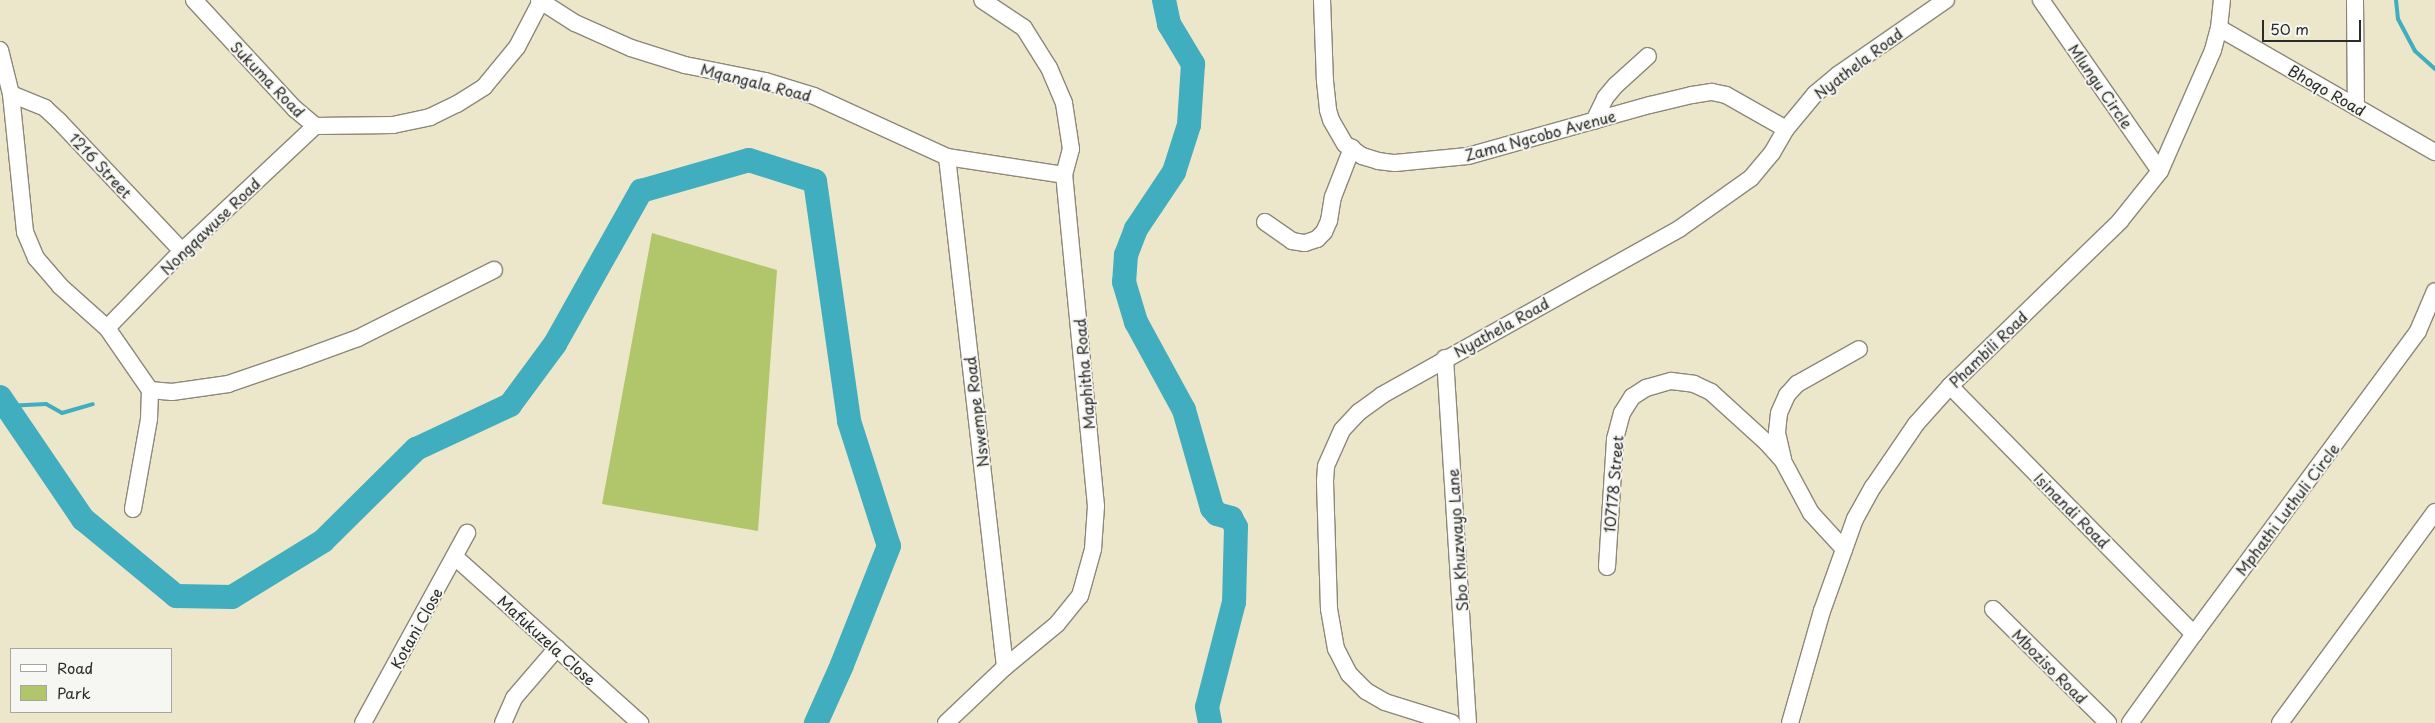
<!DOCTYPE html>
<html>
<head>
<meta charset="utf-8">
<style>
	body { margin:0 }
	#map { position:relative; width:2435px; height:723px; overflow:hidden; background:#ece6ca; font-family:"Playpen Sans",sans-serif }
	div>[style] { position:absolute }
	.green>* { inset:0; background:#b1c66b }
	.stream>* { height:4px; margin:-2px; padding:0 2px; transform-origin:2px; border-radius:2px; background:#40aebe }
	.river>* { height:24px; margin:-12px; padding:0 12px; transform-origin:12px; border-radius:12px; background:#40aebe }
	.roads { filter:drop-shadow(1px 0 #8c887a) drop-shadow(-1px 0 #8c887a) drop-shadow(0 1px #8c887a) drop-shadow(0 -1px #8c887a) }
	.minor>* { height:16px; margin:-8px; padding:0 8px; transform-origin:8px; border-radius:8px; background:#fff }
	span { translate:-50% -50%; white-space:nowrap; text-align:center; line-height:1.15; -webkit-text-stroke:4px #f6f6f2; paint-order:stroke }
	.street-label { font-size:15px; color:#2b2b2b }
	.legend { position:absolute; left:10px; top:648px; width:162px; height:65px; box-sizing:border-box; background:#f6f6f2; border:1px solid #a5a5a2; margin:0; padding:6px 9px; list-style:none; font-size:15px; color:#2b2b2b }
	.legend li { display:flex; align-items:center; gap:10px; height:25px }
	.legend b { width:25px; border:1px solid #a5a5a2 }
	.scale { position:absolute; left:2262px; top:20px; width:99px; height:22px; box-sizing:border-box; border:2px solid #2b2b2b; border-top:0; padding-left:6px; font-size:15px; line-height:18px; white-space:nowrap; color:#2b2b2b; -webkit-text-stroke:4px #f6f6f2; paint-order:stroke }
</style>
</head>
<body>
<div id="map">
	<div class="green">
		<i style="clip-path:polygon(652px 233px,777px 270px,758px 531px,602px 504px)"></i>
	</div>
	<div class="stream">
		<i style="left:2396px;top:0;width:19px;rotate:84deg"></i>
		<i style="left:2398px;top:19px;width:36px;rotate:62deg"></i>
		<i style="left:2415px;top:51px;width:27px;rotate:42deg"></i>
		<i style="left:6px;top:406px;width:40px;rotate:-2.9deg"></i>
		<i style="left:46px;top:404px;width:18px;rotate:29deg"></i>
		<i style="left:62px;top:413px;width:32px;rotate:-16deg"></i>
	</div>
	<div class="river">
		<i style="left:1164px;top:0;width:25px;rotate:78deg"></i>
		<i style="left:1169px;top:24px;width:47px;rotate:59deg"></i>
		<i style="left:1193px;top:64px;width:61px;rotate:93.8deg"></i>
		<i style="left:1189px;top:125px;width:49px;rotate:107.7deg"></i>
		<i style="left:1174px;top:172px;width:69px;rotate:123.7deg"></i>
		<i style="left:1136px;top:229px;width:28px;rotate:111deg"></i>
		<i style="left:1126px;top:255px;width:27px;rotate:94deg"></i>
		<i style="left:1124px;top:282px;width:42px;rotate:73.3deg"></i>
		<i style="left:1136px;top:322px;width:100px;rotate:61.4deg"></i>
		<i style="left:1184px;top:410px;width:102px;rotate:74.1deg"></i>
		<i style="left:1212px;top:508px;width:8px;rotate:50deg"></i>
		<i style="left:1217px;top:514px;width:15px;rotate:16deg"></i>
		<i style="left:1231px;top:518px;width:10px;rotate:61deg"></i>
		<i style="left:1236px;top:527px;width:75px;rotate:91.5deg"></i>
		<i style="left:1234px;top:602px;width:108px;rotate:104.4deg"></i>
		<i style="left:1207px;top:707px;width:16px;rotate:79deg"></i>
		<i style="left:0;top:397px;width:148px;rotate:55.8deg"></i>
		<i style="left:83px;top:519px;width:121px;rotate:39.6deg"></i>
		<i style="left:176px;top:596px;width:56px;rotate:1deg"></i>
		<i style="left:232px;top:597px;width:107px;rotate:-31.6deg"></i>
		<i style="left:323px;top:541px;width:131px;rotate:-44.7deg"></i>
		<i style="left:416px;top:449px;width:104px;rotate:-25.1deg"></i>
		<i style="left:510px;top:405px;width:76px;rotate:-53.6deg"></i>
		<i style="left:555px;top:344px;width:176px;rotate:-60.7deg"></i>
		<i style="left:641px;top:191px;width:112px;rotate:-16deg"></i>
		<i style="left:749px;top:160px;width:69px;rotate:17.7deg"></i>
		<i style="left:815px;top:181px;width:242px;rotate:81.9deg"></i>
		<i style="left:849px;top:421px;width:131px;rotate:72.3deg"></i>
		<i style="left:889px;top:546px;width:128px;rotate:111.6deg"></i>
		<i style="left:842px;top:665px;width:64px;rotate:114.1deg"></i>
	</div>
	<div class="roads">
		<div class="minor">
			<i style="left:194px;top:0;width:149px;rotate:47.2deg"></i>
			<i style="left:295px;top:109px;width:26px;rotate:40deg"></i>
			<i style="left:315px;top:126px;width:78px;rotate:-0.7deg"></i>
			<i style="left:393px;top:125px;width:38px;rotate:-12deg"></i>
			<i style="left:430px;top:117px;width:30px;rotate:-26deg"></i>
			<i style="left:457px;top:104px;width:32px;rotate:-32deg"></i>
			<i style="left:484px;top:87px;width:52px;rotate:-50.5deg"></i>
			<i style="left:517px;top:47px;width:52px;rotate:-62.4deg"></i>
			<i style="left:539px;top:0;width:43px;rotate:32.6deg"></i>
			<i style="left:575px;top:23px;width:61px;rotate:24.1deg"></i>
			<i style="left:631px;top:48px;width:57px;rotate:17.5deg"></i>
			<i style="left:685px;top:65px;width:82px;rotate:11.3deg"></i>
			<i style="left:765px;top:81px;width:51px;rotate:17deg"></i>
			<i style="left:814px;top:96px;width:146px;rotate:24.6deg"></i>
			<i style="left:947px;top:157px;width:118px;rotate:8.7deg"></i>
			<i style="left:1322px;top:0;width:81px;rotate:87.9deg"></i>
			<i style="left:1325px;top:81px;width:29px;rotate:84deg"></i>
			<i style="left:1328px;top:110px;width:10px;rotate:73deg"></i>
			<i style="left:1331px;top:120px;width:28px;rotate:60deg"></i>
			<i style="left:1345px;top:144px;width:21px;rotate:35deg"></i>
			<i style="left:1362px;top:156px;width:17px;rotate:17deg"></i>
			<i style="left:1378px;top:161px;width:17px;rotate:7deg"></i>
			<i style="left:1395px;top:163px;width:73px;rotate:-5.5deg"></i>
			<i style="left:1468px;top:156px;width:189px;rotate:-15.7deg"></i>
			<i style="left:1650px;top:105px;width:43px;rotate:-13.4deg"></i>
			<i style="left:1692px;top:95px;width:20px;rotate:-9deg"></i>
			<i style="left:1712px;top:92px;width:14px;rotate:12deg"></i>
			<i style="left:1726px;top:95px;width:69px;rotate:29.5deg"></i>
			<i style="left:2041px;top:0;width:208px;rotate:55.2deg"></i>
			<i style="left:2355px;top:0;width:107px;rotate:89.5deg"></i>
			<i style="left:2219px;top:28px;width:249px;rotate:29.9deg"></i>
			<i style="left:0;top:50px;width:45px;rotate:76deg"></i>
			<i style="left:11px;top:94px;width:139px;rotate:84.2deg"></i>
			<i style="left:25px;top:232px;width:28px;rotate:67deg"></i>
			<i style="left:36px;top:258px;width:37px;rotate:49deg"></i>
			<i style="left:60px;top:286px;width:63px;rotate:41.8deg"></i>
			<i style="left:107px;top:328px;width:75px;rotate:55.3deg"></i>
			<i style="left:150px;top:390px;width:22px;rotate:5deg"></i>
			<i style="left:172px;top:392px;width:57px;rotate:-8.1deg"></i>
			<i style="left:228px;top:384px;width:74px;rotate:-18.9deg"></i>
			<i style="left:298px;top:360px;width:64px;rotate:-20.1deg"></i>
			<i style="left:358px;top:338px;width:152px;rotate:-26.6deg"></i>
			<i style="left:11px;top:94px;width:37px;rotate:22deg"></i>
			<i style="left:45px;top:108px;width:19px;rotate:43deg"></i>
			<i style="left:59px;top:121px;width:179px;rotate:46.6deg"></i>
			<i style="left:1594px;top:121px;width:25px;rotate:-64deg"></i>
			<i style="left:1605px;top:98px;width:17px;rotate:-50deg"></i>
			<i style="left:1616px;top:85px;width:43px;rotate:-42.2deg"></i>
			<i style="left:947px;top:157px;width:513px;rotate:83.51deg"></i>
			<i style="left:1265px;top:222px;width:33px;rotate:35deg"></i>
			<i style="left:1292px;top:241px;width:13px;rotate:9deg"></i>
			<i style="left:1305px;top:243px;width:13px;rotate:-18deg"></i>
			<i style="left:1317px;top:239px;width:10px;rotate:-45deg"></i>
			<i style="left:1324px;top:232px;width:12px;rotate:-66deg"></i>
			<i style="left:1329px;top:221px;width:24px;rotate:-81deg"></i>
			<i style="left:1333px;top:197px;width:53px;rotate:-68.8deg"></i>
			<i style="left:107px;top:328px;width:107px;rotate:-45.8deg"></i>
			<i style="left:182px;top:251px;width:183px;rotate:-43.2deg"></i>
			<i style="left:1445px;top:358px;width:366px;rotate:86.4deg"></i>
			<i style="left:1950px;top:386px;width:348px;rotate:45.5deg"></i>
			<i style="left:1783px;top:459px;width:28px;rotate:-103deg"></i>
			<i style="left:1777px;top:432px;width:19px;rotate:-84deg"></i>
			<i style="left:1779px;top:413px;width:20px;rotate:-66deg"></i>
			<i style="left:1787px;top:395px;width:15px;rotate:-48deg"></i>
			<i style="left:1797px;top:384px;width:71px;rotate:-29.4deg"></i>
			<i style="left:133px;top:509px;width:91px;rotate:-79.9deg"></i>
			<i style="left:149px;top:419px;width:29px;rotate:-88deg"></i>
			<i style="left:455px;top:557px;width:249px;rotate:41.9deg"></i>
			<i style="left:1607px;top:567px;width:128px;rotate:-86.4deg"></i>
			<i style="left:1615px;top:439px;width:27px;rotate:-75deg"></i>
			<i style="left:1622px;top:413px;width:19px;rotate:-58deg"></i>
			<i style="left:1632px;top:397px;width:17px;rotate:-33deg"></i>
			<i style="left:1646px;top:388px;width:26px;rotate:-16deg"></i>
			<i style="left:1671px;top:381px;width:23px;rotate:7deg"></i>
			<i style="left:1694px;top:384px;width:19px;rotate:25deg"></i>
			<i style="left:1711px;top:392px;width:76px;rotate:42.3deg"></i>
			<i style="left:1767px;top:443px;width:24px;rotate:48deg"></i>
			<i style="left:1783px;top:461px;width:59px;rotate:61.7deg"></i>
			<i style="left:1811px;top:513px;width:49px;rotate:47.5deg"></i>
			<i style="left:1993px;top:609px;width:162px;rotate:44.7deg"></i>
			<i style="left:363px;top:723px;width:217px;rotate:-61.3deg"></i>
			<i style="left:503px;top:723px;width:27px;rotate:-66deg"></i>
			<i style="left:514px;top:698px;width:66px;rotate:-49.3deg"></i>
			<i style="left:946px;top:723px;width:81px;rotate:-43.5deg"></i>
			<i style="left:1005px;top:667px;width:67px;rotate:-39.6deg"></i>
			<i style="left:1057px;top:624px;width:36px;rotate:-51deg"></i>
			<i style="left:1080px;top:596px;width:49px;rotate:-74.5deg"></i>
			<i style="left:1093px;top:549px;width:43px;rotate:-86deg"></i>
			<i style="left:1096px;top:506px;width:333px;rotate:-95.5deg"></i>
			<i style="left:1064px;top:175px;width:27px;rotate:-75deg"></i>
			<i style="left:1071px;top:149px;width:47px;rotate:-98.7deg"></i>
			<i style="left:1064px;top:103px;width:38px;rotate:-113deg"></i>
			<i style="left:1049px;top:68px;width:47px;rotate:-122deg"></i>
			<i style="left:1024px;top:28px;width:50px;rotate:-146.3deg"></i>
			<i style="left:1452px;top:723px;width:70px;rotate:-162.6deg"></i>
			<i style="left:1385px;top:702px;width:22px;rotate:-150deg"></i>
			<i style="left:1366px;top:691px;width:24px;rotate:-135deg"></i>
			<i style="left:1349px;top:674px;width:28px;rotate:-117deg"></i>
			<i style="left:1336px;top:649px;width:41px;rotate:-99.9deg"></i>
			<i style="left:1329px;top:609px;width:128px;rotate:-91.8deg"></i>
			<i style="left:1325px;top:481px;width:15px;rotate:-86deg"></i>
			<i style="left:1326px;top:466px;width:39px;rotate:-66deg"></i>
			<i style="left:1342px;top:430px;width:25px;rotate:-47deg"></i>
			<i style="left:1359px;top:412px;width:29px;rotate:-36deg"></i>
			<i style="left:1382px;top:395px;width:340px;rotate:-29.2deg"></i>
			<i style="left:1679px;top:229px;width:88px;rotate:-35.3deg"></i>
			<i style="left:1751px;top:178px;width:33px;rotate:-50deg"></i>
			<i style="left:1772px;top:153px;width:28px;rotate:-60deg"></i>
			<i style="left:1786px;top:129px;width:45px;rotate:-50.4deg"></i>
			<i style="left:1815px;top:94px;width:31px;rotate:-40deg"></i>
			<i style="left:1839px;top:74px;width:130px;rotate:-34.7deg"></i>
			<i style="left:1790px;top:723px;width:116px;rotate:-74.1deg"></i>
			<i style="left:1822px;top:611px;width:98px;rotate:-70.3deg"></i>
			<i style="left:1855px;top:519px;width:37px;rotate:-61deg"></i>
			<i style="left:1873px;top:487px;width:76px;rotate:-55.7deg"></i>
			<i style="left:1916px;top:424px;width:51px;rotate:-48.2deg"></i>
			<i style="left:1950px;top:386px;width:237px;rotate:-44.1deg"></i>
			<i style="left:2120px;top:221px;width:64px;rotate:-51.3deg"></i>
			<i style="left:2160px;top:171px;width:132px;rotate:-66.3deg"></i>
			<i style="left:2213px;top:50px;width:23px;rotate:-75deg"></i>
			<i style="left:2219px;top:28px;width:28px;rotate:-84deg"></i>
			<i style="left:2130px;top:723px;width:110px;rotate:-54.3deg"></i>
			<i style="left:2194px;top:634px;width:377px;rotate:-53.5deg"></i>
			<i style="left:2418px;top:331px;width:43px;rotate:-67deg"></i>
			<i style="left:2280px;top:723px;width:262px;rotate:-53.7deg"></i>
		</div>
	</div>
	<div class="street-label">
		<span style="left:1858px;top:63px;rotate:-37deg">Nyathela Road</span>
		<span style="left:268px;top:79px;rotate:46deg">Sukuma Road</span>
		<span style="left:756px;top:82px;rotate:14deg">Mqangala Road</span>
		<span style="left:2101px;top:86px;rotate:55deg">Mlungu Circle</span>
		<span style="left:2327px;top:90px;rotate:30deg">Bhoqo Road</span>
		<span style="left:1540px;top:135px;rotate:-15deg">Zama Ngcobo Avenue</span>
		<span style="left:101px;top:165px;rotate:47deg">1216 Street</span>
		<span style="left:210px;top:226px;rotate:-44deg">Nongqawuse Road</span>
		<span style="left:1501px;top:327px;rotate:-29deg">Nyathela Road</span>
		<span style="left:1988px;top:349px;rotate:-44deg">Phambili Road</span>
		<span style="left:1084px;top:374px;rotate:-95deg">Maphitha Road</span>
		<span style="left:976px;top:412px;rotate:-97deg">Nswempe Road</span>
		<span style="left:1613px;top:484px;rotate:-85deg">107178 Street</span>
		<span style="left:2287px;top:509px;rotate:-53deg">Mphathi Luthuli Circle</span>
		<span style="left:2072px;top:510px;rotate:45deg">Isinandi Road</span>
		<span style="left:1457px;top:540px;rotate:-94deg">Sbo Khuzwayo Lane</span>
		<span style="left:416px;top:628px;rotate:-61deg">Kotani Close</span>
		<span style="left:547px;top:640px;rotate:42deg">Mafukuzela Close</span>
		<span style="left:2050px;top:666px;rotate:45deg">Mboziso Road</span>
	</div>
	<ul class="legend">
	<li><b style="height:6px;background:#fff"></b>Road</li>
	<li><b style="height:14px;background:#b1c66b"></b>Park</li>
	</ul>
	<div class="scale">50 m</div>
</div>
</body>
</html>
